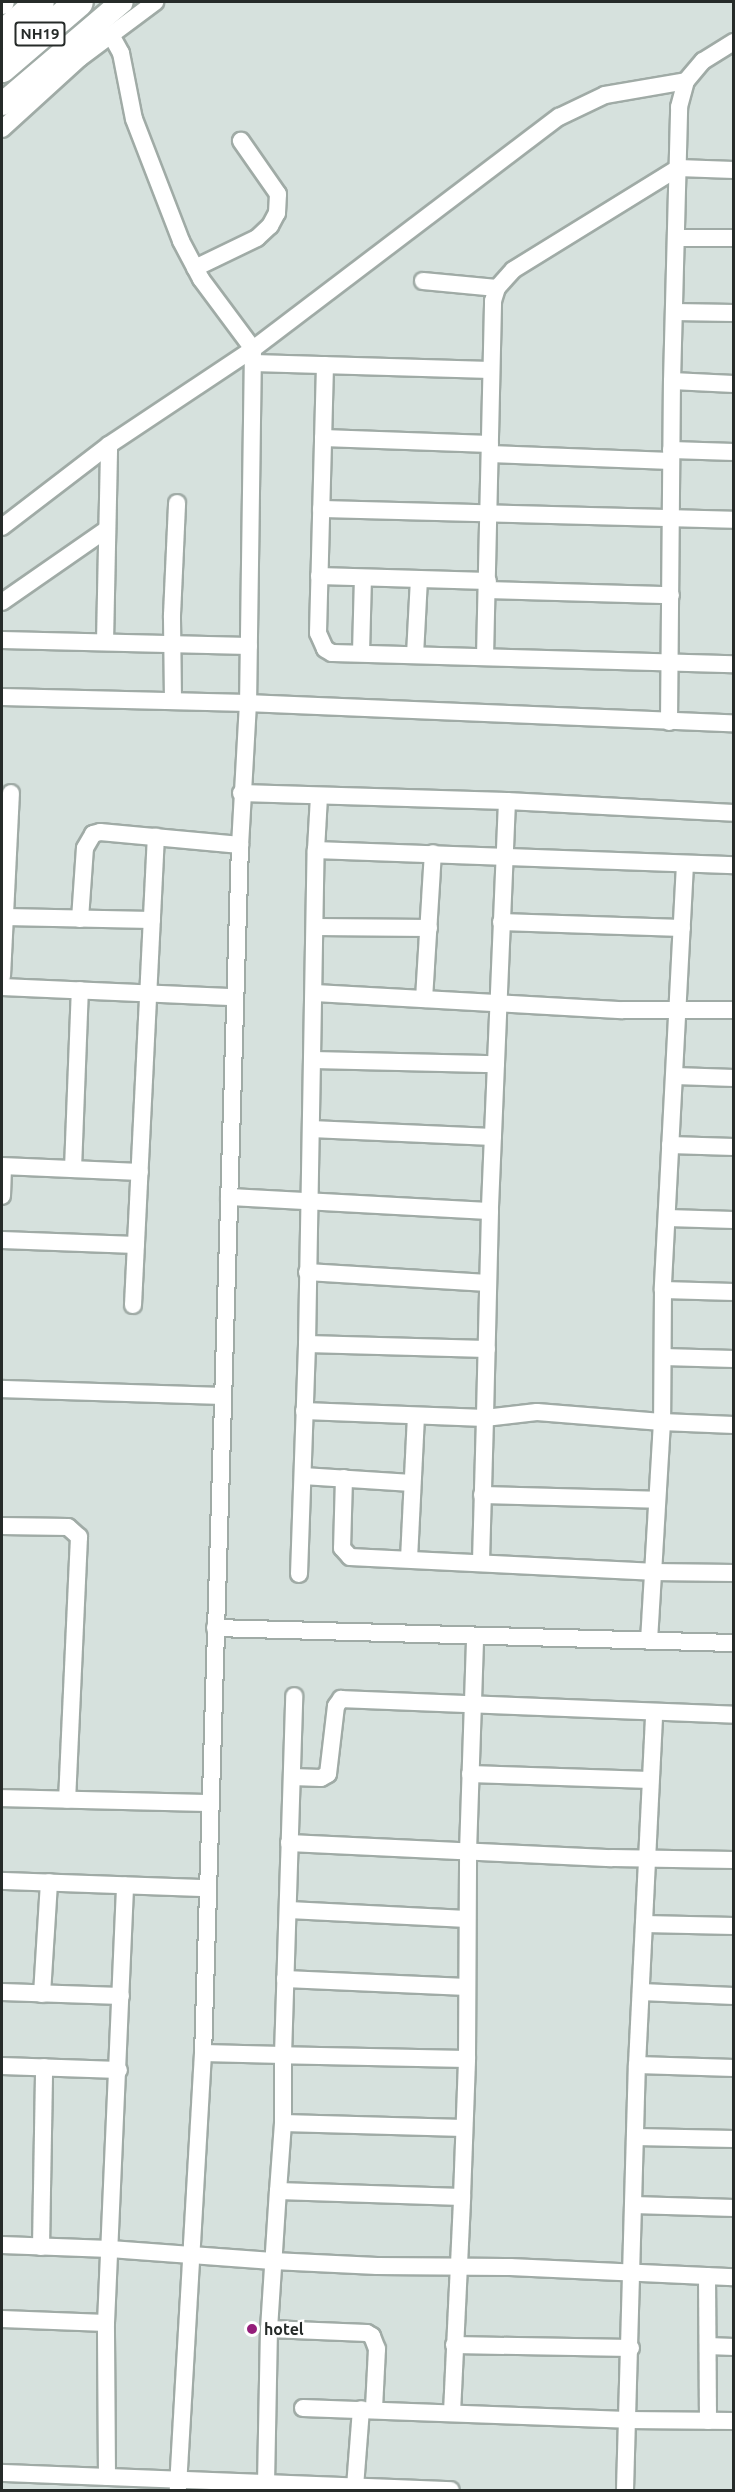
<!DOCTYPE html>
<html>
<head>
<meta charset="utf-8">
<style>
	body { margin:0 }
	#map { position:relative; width:735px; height:2492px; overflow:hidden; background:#d6e1dd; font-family:Ubuntu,sans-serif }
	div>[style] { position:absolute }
	.roads { filter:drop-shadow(2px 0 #a0aba6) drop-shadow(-2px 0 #a0aba6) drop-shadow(0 2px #a0aba6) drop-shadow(0 -2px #a0aba6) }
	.street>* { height:16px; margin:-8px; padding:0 8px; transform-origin:8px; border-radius:8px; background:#fff }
	.secondary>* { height:22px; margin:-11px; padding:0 11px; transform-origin:11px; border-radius:11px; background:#fff }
	.highway>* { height:28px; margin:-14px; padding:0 14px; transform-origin:14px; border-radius:14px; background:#fff }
	.dots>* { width:16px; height:16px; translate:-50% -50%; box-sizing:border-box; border:3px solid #fff; border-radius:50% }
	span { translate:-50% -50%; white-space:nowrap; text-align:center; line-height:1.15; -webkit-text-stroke:4.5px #fff; paint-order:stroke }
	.shield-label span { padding:2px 4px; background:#fff; border:2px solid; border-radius:4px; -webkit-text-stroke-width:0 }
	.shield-label { font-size:15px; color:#262b29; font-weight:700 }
	.poi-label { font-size:16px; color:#262b29; font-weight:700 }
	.left { translate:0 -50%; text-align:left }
	.frame { position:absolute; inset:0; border:3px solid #262b29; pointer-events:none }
</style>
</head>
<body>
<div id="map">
	<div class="roads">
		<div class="street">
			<i style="left:111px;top:35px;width:21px;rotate:61deg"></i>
			<i style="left:121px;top:53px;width:67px;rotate:78.9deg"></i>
			<i style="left:134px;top:119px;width:131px;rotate:68.9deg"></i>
			<i style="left:181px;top:241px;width:43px;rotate:62.2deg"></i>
			<i style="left:201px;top:279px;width:87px;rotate:53.4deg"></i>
			<i style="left:253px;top:349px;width:354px;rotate:90.8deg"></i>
			<i style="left:248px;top:703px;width:142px;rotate:93.2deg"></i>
			<i style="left:240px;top:845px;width:1209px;rotate:91.75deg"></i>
			<i style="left:203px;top:2053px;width:438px;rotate:93.3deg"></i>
			<i style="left:2px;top:129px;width:105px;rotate:-42.3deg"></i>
			<i style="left:80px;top:58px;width:94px;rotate:-36.7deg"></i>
			<i style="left:676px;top:238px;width:58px"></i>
			<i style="left:195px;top:268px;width:69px;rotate:-25.8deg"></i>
			<i style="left:257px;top:238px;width:18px;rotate:-43deg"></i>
			<i style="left:270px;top:226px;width:15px;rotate:-62deg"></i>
			<i style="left:277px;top:213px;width:19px;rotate:-87deg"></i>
			<i style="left:278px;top:194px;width:65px;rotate:-124.9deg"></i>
			<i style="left:423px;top:281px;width:74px;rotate:5.4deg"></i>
			<i style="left:674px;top:312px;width:60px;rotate:1deg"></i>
			<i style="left:253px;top:363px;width:238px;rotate:1.7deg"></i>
			<i style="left:325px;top:365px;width:268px;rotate:91.5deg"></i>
			<i style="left:318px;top:633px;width:17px;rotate:66deg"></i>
			<i style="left:325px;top:649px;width:8px;rotate:30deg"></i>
			<i style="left:332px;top:653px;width:402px;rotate:1.6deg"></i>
			<i style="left:672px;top:381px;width:62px;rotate:2.8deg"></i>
			<i style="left:323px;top:438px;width:167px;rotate:2.1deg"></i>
			<i style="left:671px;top:450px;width:63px;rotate:1.8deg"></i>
			<i style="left:490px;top:454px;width:181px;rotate:2.2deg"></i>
			<i style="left:321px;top:509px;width:413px;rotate:1.5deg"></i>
			<i style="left:2px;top:527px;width:135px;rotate:-37.5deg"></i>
			<i style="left:109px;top:445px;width:173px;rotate:-33.7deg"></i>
			<i style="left:253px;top:349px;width:384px;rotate:-37.2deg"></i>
			<i style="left:559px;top:117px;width:51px;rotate:-25.6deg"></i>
			<i style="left:605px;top:95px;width:82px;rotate:-9.8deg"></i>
			<i style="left:319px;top:576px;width:169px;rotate:1.7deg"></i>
			<i style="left:487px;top:590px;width:184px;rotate:1.6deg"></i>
			<i style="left:2px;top:602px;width:128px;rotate:-34.8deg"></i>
			<i style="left:2px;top:640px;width:247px;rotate:1.4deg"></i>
			<i style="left:105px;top:642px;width:197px;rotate:-88.8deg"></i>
			<i style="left:361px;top:653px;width:75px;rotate:-88.5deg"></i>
			<i style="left:415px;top:655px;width:76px;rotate:-87deg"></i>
			<i style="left:485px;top:657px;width:356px;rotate:-88.7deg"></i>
			<i style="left:493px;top:301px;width:14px;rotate:-73deg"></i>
			<i style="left:497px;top:288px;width:24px;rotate:-48deg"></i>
			<i style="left:513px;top:270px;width:194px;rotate:-31.7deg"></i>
			<i style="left:678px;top:168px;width:56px;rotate:2deg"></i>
			<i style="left:2px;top:697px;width:246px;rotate:1.4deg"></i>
			<i style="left:248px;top:703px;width:486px;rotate:2.4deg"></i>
			<i style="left:173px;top:701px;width:86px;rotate:-90.7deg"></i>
			<i style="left:172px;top:615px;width:112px;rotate:-87.4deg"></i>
			<i style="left:669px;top:722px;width:341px;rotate:-89.5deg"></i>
			<i style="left:672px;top:381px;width:274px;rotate:-88.5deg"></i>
			<i style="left:679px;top:107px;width:27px;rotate:-75deg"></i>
			<i style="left:686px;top:81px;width:26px;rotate:-50deg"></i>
			<i style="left:703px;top:61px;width:36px;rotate:-32deg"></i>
			<i style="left:241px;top:793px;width:266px;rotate:1.7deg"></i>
			<i style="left:507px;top:801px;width:227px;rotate:3deg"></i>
			<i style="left:507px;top:801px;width:410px;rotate:92.4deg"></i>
			<i style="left:490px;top:1211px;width:207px;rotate:91.4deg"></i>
			<i style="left:485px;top:1418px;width:52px;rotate:-6.6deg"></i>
			<i style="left:537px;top:1412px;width:125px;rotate:4.6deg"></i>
			<i style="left:662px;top:1422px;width:219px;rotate:93.4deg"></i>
			<i style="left:316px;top:850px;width:54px;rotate:-86.8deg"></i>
			<i style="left:685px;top:864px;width:427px;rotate:93deg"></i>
			<i style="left:663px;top:1290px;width:132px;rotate:90.4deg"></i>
			<i style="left:662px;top:1422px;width:72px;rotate:2.4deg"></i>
			<i style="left:5px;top:917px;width:147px;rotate:1.2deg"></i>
			<i style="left:80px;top:919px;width:71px;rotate:-86deg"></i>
			<i style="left:85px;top:848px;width:16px;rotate:-60deg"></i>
			<i style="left:93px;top:834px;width:7px;rotate:-16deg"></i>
			<i style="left:100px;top:832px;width:141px;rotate:5.3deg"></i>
			<i style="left:501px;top:922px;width:181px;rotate:1.9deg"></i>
			<i style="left:316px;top:927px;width:113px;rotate:0.5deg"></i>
			<i style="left:2px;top:976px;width:183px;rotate:-87.2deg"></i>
			<i style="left:2px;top:987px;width:233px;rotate:2.5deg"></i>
			<i style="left:315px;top:993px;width:308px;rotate:3.2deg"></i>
			<i style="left:623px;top:1010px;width:111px"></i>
			<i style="left:424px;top:999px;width:146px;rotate:-86.5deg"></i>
			<i style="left:313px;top:1060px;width:183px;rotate:1.3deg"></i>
			<i style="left:675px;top:1076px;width:59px;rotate:1.9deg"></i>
			<i style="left:311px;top:1129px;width:182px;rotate:2.5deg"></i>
			<i style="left:670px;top:1145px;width:64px;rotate:1.8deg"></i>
			<i style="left:2px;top:1166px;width:138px;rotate:2.5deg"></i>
			<i style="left:73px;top:1169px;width:179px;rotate:-87.8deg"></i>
			<i style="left:2px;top:1196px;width:29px;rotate:-88deg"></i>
			<i style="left:229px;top:1197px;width:261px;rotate:3.1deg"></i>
			<i style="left:667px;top:1218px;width:67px;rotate:1.7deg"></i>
			<i style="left:2px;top:1240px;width:134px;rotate:2.1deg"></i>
			<i style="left:307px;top:1272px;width:181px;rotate:3.5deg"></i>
			<i style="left:663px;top:1290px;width:71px;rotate:1.6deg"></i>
			<i style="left:133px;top:1305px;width:469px;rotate:-87.2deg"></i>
			<i style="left:307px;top:1344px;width:180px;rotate:1.6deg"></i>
			<i style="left:663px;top:1357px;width:71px;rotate:1.6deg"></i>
			<i style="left:2px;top:1389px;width:221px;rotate:1.8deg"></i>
			<i style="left:304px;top:1411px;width:181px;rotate:2.2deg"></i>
			<i style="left:485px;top:1418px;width:145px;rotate:91.6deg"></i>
			<i style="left:303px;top:1476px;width:109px;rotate:3.7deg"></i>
			<i style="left:344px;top:1478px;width:70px;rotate:91.6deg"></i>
			<i style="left:342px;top:1548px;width:12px;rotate:48deg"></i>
			<i style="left:350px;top:1557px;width:302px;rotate:2.8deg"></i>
			<i style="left:652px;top:1572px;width:82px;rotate:0.7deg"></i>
			<i style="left:482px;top:1495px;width:175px;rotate:1.6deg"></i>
			<i style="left:2px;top:1526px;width:66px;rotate:0.9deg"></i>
			<i style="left:68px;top:1527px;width:15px;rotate:42deg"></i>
			<i style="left:79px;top:1537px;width:263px;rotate:92.6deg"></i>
			<i style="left:409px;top:1559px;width:143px;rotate:-87.2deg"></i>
			<i style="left:299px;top:1574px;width:230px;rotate:-88deg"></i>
			<i style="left:307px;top:1344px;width:494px;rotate:-89deg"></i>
			<i style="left:316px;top:850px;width:418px;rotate:2.1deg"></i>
			<i style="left:215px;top:1628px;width:519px;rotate:1.66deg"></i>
			<i style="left:470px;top:1774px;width:180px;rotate:1.9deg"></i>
			<i style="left:292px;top:1777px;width:29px;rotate:2deg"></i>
			<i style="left:321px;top:1778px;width:8px;rotate:-30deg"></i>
			<i style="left:328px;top:1774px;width:68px;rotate:-83.3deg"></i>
			<i style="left:336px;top:1706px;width:9px;rotate:-54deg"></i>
			<i style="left:341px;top:1699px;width:393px;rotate:2.3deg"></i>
			<i style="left:2px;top:1798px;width:207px;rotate:1.4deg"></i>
			<i style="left:289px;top:1843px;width:323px;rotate:2.7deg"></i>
			<i style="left:612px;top:1858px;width:122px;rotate:0.9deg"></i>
			<i style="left:2px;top:1881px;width:205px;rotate:2deg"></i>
			<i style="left:289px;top:1910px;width:178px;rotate:2.9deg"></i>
			<i style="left:644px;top:1924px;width:90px;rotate:1.3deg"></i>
			<i style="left:285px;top:1979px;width:182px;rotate:2.5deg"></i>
			<i style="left:2px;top:1992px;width:119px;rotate:1.9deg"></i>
			<i style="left:641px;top:1992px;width:93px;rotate:2.5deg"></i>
			<i style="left:42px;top:1994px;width:112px;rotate:-86.4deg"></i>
			<i style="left:203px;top:2053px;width:80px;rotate:1.4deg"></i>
			<i style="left:283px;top:2055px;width:68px;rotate:90deg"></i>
			<i style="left:283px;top:2123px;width:68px;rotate:94.2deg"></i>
			<i style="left:278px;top:2191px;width:184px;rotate:1.9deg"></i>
			<i style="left:462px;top:2197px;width:138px;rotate:-87.9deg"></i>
			<i style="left:467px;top:2059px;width:184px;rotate:-178.8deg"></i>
			<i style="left:283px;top:2055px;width:359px;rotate:-88.2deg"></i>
			<i style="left:467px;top:2059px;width:207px;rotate:-89.7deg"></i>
			<i style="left:468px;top:1852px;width:216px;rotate:-88.1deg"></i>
			<i style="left:637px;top:2065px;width:97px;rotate:1.8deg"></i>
			<i style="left:2px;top:2066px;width:117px;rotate:2deg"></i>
			<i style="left:283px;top:2123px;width:181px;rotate:1.6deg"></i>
			<i style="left:635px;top:2137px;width:99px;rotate:1.2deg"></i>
			<i style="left:633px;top:2205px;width:101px;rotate:1.7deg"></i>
			<i style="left:2px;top:2245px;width:108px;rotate:2.1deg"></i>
			<i style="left:110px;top:2249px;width:163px;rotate:4.2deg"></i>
			<i style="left:273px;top:2261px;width:104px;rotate:2.8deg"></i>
			<i style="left:377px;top:2266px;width:133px;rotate:0.4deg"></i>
			<i style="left:510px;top:2267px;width:224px;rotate:2.6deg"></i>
			<i style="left:41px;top:2247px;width:180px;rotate:-89deg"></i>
			<i style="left:707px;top:2276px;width:145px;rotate:89.6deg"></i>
			<i style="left:2px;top:2319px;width:104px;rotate:2.2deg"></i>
			<i style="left:269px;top:2329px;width:98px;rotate:2.3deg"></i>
			<i style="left:367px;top:2333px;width:6px;rotate:31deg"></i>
			<i style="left:372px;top:2336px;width:14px;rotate:69deg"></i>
			<i style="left:377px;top:2349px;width:60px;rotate:92.9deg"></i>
			<i style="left:454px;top:2345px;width:177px;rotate:1deg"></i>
			<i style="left:708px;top:2346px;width:26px;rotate:2deg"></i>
			<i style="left:303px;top:2408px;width:324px;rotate:2.1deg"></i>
			<i style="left:627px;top:2420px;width:107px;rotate:0.5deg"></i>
			<i style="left:452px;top:2413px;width:216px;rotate:-87.3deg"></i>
			<i style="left:2px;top:2473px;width:449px;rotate:2.2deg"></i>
			<i style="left:107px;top:2477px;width:154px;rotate:-90.4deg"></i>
			<i style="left:106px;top:2323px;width:438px;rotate:-87.5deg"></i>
			<i style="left:266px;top:2484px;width:155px;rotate:-88.9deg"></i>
			<i style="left:269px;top:2329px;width:138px;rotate:-86.3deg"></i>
			<i style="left:355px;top:2487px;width:78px;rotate:-85.6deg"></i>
			<i style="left:625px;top:2490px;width:425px;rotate:-88.4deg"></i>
			<i style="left:637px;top:2065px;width:353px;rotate:-87.2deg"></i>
		</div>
		<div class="secondary">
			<i style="left:2px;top:3px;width:1px;rotate:-45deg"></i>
			<i style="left:2px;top:104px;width:157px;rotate:-40.4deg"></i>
		</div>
		<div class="highway">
			<i style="left:2px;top:35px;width:50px;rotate:-41deg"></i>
			<i style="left:2px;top:68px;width:101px;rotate:-40.6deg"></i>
		</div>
	</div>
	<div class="dots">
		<i style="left:252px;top:2329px;background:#941e7a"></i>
	</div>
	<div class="shield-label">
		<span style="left:40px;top:34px">NH19</span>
	</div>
	<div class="poi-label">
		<span class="left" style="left:264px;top:2329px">hotel</span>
	</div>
	<div class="frame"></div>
</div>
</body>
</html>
